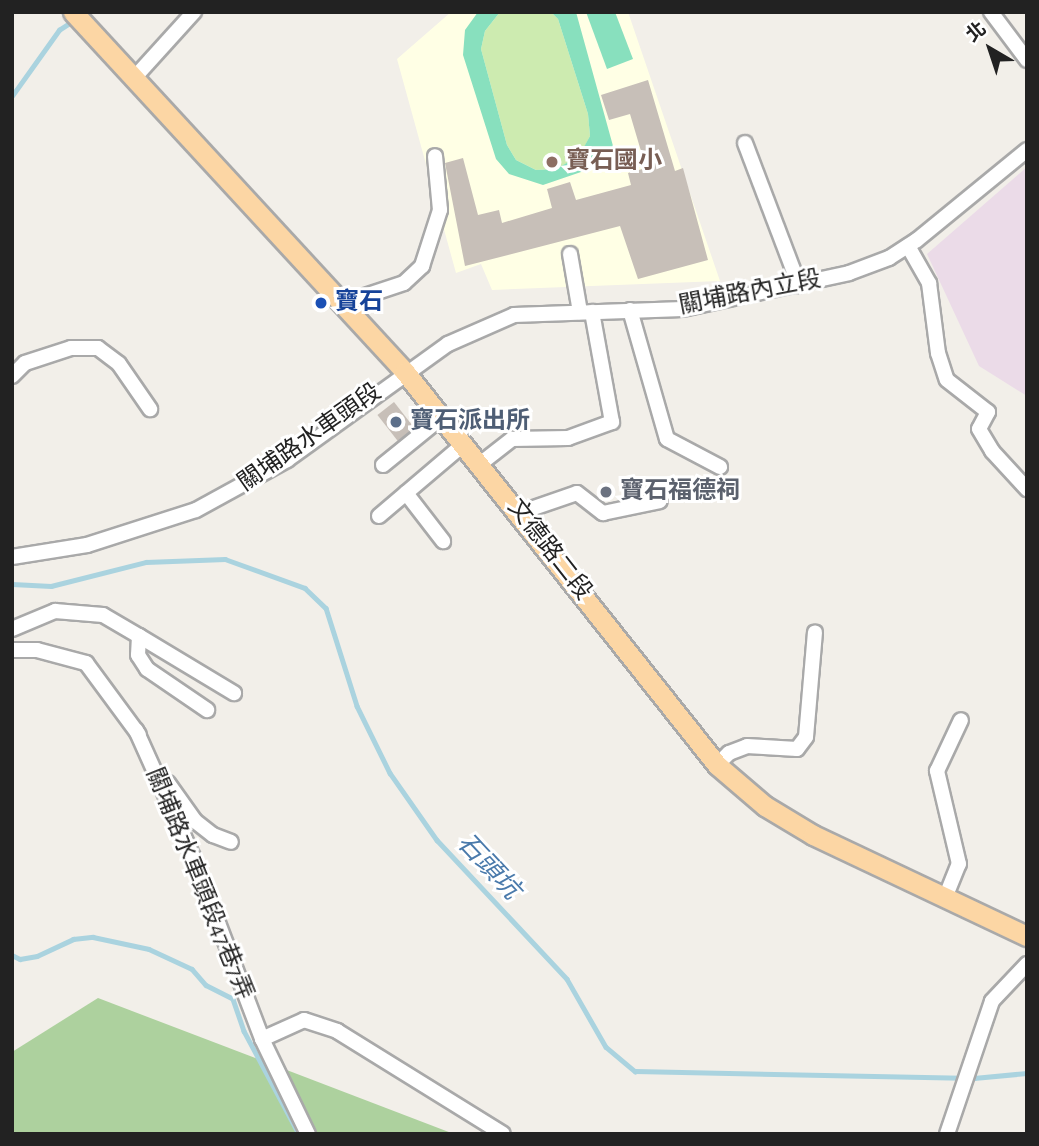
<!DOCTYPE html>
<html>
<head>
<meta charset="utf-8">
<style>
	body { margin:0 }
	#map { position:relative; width:1039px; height:1146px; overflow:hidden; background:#f2efe9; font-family:"Alegreya Sans","Noto Sans TC",sans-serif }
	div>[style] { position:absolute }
	.industrial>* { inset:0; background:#ebdbe8 }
	.education>* { inset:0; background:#ffffe5 }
	.grass>* { inset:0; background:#cdebb0 }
	.forest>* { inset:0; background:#add19e }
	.pitch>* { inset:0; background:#88e0be }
	.stream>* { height:4.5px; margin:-2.25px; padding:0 2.25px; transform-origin:2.25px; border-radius:2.25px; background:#aad3df }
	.building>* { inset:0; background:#c7bfb8; transform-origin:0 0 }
	.roads { filter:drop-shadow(2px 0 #a9a9a9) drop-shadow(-2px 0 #a9a9a9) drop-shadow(0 2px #a9a9a9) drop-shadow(0 -2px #a9a9a9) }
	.minor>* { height:14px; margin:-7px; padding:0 7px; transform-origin:7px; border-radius:7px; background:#fff }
	.major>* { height:19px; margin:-9.5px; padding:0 9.5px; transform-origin:9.5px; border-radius:9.5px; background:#fcd6a4 }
	.dots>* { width:19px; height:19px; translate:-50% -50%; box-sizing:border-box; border:4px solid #fff; border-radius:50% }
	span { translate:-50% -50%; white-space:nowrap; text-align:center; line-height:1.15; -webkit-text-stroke:6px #fff; paint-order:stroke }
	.education-label { font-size:24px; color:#785e54; font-weight:700 }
	.left { translate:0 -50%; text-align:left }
	.street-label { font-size:24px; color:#222 }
	.transit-label { font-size:24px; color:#164399; font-weight:700 }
	.service-label { font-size:24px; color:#4e5e75; font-weight:700 }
	.worship-label { font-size:24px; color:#5b616d; font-weight:700 }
	.water-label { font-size:26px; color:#4a7aab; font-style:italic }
	.frame { position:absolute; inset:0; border:14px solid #222; pointer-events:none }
	.north { position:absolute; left:955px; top:14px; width:70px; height:70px; -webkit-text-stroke:5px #fff; paint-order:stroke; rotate:321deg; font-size:19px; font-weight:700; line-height:28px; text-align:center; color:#222 }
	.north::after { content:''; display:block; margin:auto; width:24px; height:32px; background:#222; clip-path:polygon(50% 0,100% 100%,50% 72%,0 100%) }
</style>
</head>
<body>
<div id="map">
	<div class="industrial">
		<i style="clip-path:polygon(1027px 167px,1027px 396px,979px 366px,927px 254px)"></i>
	</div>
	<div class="education">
		<i style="clip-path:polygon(451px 12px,628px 12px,720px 281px,492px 290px,481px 264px,456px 273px,397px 59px)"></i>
	</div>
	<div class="grass">
		<i style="clip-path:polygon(500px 12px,551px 12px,558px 19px,588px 114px,590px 136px,580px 156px,556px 169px,536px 170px,516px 160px,507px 145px,481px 49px,485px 31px)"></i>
	</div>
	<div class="forest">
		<i style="clip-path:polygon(98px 998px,454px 1134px,12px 1134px,12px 1052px)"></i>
	</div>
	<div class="pitch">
		<i style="clip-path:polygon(478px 12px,500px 12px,485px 31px,481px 49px,507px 145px,516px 160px,536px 170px,556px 169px,579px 156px,590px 136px,588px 114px,558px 19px,551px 12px,576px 12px,618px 164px,601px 167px,597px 154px,581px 172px,543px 185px,509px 174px,496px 159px,463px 55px,465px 30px)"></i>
		<i style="clip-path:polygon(586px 12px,615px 12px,633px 59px,607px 69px)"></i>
	</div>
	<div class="stream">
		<i style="left:12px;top:96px;width:81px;rotate:-54.5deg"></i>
		<i style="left:59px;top:30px;width:17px;rotate:-33deg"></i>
		<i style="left:12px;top:584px;width:39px;rotate:3deg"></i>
		<i style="left:51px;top:586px;width:98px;rotate:-14.2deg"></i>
		<i style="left:146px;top:562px;width:79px;rotate:-2.2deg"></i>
		<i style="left:225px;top:559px;width:85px;rotate:19.9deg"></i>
		<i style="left:305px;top:588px;width:29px;rotate:44deg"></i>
		<i style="left:326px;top:608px;width:103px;rotate:72.4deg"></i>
		<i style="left:357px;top:706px;width:75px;rotate:63.8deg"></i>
		<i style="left:390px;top:773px;width:82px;rotate:55deg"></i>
		<i style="left:437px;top:840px;width:190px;rotate:46.9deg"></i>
		<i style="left:567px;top:979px;width:78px;rotate:60.2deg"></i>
		<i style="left:606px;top:1047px;width:38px;rotate:40deg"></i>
		<i style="left:635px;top:1071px;width:339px;rotate:1.2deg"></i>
		<i style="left:974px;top:1078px;width:53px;rotate:-5.4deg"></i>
		<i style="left:12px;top:955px;width:9px;rotate:27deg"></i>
		<i style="left:20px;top:959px;width:17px;rotate:-10deg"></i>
		<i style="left:37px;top:956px;width:40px;rotate:-25deg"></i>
		<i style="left:73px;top:939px;width:20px;rotate:-6deg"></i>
		<i style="left:93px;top:937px;width:57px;rotate:12.1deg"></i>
		<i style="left:149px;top:949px;width:47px;rotate:24.9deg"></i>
		<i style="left:192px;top:969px;width:21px;rotate:49deg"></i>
		<i style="left:206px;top:985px;width:30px;rotate:27deg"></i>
		<i style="left:233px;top:999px;width:34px;rotate:71deg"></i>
		<i style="left:244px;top:1031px;width:117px;rotate:61.9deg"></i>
	</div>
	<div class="building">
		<i style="clip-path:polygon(648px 80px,675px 171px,683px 168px,708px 260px,638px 279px,620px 226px,465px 266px,445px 163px,463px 158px,478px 215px,499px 210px,502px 223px,552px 208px,547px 189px,570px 182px,576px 200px,631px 185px,628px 173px,646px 168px,630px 114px,609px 120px,601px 95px)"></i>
		<i style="left:394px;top:402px;width:33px;height:21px;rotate:52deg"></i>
	</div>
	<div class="roads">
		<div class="minor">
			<i style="left:991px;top:12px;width:60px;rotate:53.1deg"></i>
			<i style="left:135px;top:77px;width:88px;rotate:-47.8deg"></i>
			<i style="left:745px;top:143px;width:152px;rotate:69.2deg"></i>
			<i style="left:908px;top:246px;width:43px;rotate:60.4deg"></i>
			<i style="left:929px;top:283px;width:71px;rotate:82.7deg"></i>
			<i style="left:938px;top:353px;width:28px;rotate:72deg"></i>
			<i style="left:947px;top:380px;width:52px;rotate:38deg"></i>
			<i style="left:988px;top:412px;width:19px;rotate:118deg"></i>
			<i style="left:979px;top:429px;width:26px;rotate:59deg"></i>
			<i style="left:992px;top:451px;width:52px;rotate:47.4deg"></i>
			<i style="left:570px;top:254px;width:59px;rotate:80.2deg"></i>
			<i style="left:344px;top:303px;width:63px;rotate:-18.4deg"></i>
			<i style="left:404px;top:283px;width:25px;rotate:-43deg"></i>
			<i style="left:422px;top:266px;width:59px;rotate:-72.2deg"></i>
			<i style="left:440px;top:210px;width:54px;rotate:-95.3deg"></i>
			<i style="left:630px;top:310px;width:134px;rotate:74deg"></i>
			<i style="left:667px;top:439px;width:60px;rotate:27.8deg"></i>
			<i style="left:12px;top:376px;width:18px;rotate:-45deg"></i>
			<i style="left:25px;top:363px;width:48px;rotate:-18.1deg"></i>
			<i style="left:71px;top:348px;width:27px"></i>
			<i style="left:98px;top:348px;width:26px;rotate:37deg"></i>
			<i style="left:119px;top:364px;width:55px;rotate:55.4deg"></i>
			<i style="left:480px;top:464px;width:41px;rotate:-38deg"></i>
			<i style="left:512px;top:439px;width:56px;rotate:-1deg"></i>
			<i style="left:568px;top:438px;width:47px;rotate:-20deg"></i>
			<i style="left:612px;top:422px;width:112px;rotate:-100.3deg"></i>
			<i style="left:383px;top:465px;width:76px;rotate:-39.1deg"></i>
			<i style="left:406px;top:493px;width:61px;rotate:52.4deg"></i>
			<i style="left:519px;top:513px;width:61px;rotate:-19deg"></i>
			<i style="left:577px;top:493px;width:33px;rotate:38deg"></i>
			<i style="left:603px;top:513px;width:58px;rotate:-11.9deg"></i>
			<i style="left:379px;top:516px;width:111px;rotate:-40.3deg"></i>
			<i style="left:12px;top:557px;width:76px;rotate:-9.1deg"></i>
			<i style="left:87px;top:545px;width:114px;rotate:-17.8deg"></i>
			<i style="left:196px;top:510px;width:104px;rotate:-28.8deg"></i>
			<i style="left:287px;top:460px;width:198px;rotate:-35.8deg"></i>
			<i style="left:448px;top:344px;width:72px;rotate:-23.7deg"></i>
			<i style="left:514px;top:315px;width:169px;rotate:-2deg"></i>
			<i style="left:683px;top:309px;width:170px;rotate:-12.2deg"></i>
			<i style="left:849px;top:273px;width:43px;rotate:-20.6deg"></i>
			<i style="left:889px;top:258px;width:33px;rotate:-33deg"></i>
			<i style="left:917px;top:240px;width:142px;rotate:-39.3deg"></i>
			<i style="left:12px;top:629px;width:47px;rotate:-22.7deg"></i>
			<i style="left:55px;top:611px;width:48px;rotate:4.8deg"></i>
			<i style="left:103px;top:615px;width:42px;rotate:30.3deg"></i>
			<i style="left:139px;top:636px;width:19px;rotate:93deg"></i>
			<i style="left:138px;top:655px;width:17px;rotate:57deg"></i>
			<i style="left:147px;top:669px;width:73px;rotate:34.3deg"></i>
			<i style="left:139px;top:636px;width:111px;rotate:31deg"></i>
			<i style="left:12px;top:650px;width:25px"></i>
			<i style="left:37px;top:650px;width:51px;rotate:14.9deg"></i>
			<i style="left:86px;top:663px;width:89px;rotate:53.6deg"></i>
			<i style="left:136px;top:730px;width:139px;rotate:65.8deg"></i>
			<i style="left:193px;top:857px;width:195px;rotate:69.2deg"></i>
			<i style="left:262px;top:1039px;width:106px;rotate:64.2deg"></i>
			<i style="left:717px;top:765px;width:17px;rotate:-45deg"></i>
			<i style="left:729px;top:753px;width:19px;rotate:-21deg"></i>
			<i style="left:747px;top:746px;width:50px;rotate:3.4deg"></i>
			<i style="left:797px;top:749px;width:15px;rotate:-53deg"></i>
			<i style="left:806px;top:737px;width:105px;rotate:-85.1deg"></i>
			<i style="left:168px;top:783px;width:47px;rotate:54.6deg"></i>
			<i style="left:195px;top:821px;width:23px;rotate:38deg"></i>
			<i style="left:213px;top:835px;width:19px;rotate:21deg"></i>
			<i style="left:945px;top:898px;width:37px;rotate:-68deg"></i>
			<i style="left:959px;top:864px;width:96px;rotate:-103.3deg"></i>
			<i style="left:937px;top:771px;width:56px;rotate:-64.8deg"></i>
			<i style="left:262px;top:1039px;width:46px;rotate:-24.3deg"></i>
			<i style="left:304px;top:1020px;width:35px;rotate:18deg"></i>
			<i style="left:337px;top:1031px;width:195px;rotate:31.8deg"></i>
			<i style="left:947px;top:1134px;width:140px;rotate:-71.3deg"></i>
			<i style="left:992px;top:1001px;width:51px;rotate:-46.6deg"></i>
		</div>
		<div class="major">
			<i style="left:73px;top:12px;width:490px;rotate:47.3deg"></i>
			<i style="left:405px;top:372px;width:502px;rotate:51.55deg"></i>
			<i style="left:717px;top:765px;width:63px;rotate:40.5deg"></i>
			<i style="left:765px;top:806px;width:56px;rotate:31.1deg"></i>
			<i style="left:813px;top:835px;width:237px;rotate:25.3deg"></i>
		</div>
	</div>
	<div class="dots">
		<i style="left:552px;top:162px;background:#8d6e63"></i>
		<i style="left:321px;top:303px;background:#1a4fb4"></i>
		<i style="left:396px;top:422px;background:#5c6f8a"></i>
		<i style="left:606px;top:492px;background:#6b7280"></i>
	</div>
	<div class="education-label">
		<span class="left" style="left:566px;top:162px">寶石國小</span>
	</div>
	<div class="street-label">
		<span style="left:750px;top:293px;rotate:-11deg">關埔路內立段</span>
		<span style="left:310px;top:438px;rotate:-35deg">關埔路水車頭段</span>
		<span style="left:549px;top:550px;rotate:52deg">文德路二段</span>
		<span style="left:199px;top:884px;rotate:68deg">關埔路水車頭段47巷7弄</span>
	</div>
	<div class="transit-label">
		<span class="left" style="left:335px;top:303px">寶石</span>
	</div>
	<div class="service-label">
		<span class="left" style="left:410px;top:422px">寶石派出所</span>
	</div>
	<div class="worship-label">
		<span class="left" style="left:620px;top:492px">寶石福德祠</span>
	</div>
	<div class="water-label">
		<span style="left:488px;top:867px;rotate:47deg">石頭坑</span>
	</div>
	<div class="frame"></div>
	<div class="north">北</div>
</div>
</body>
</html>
